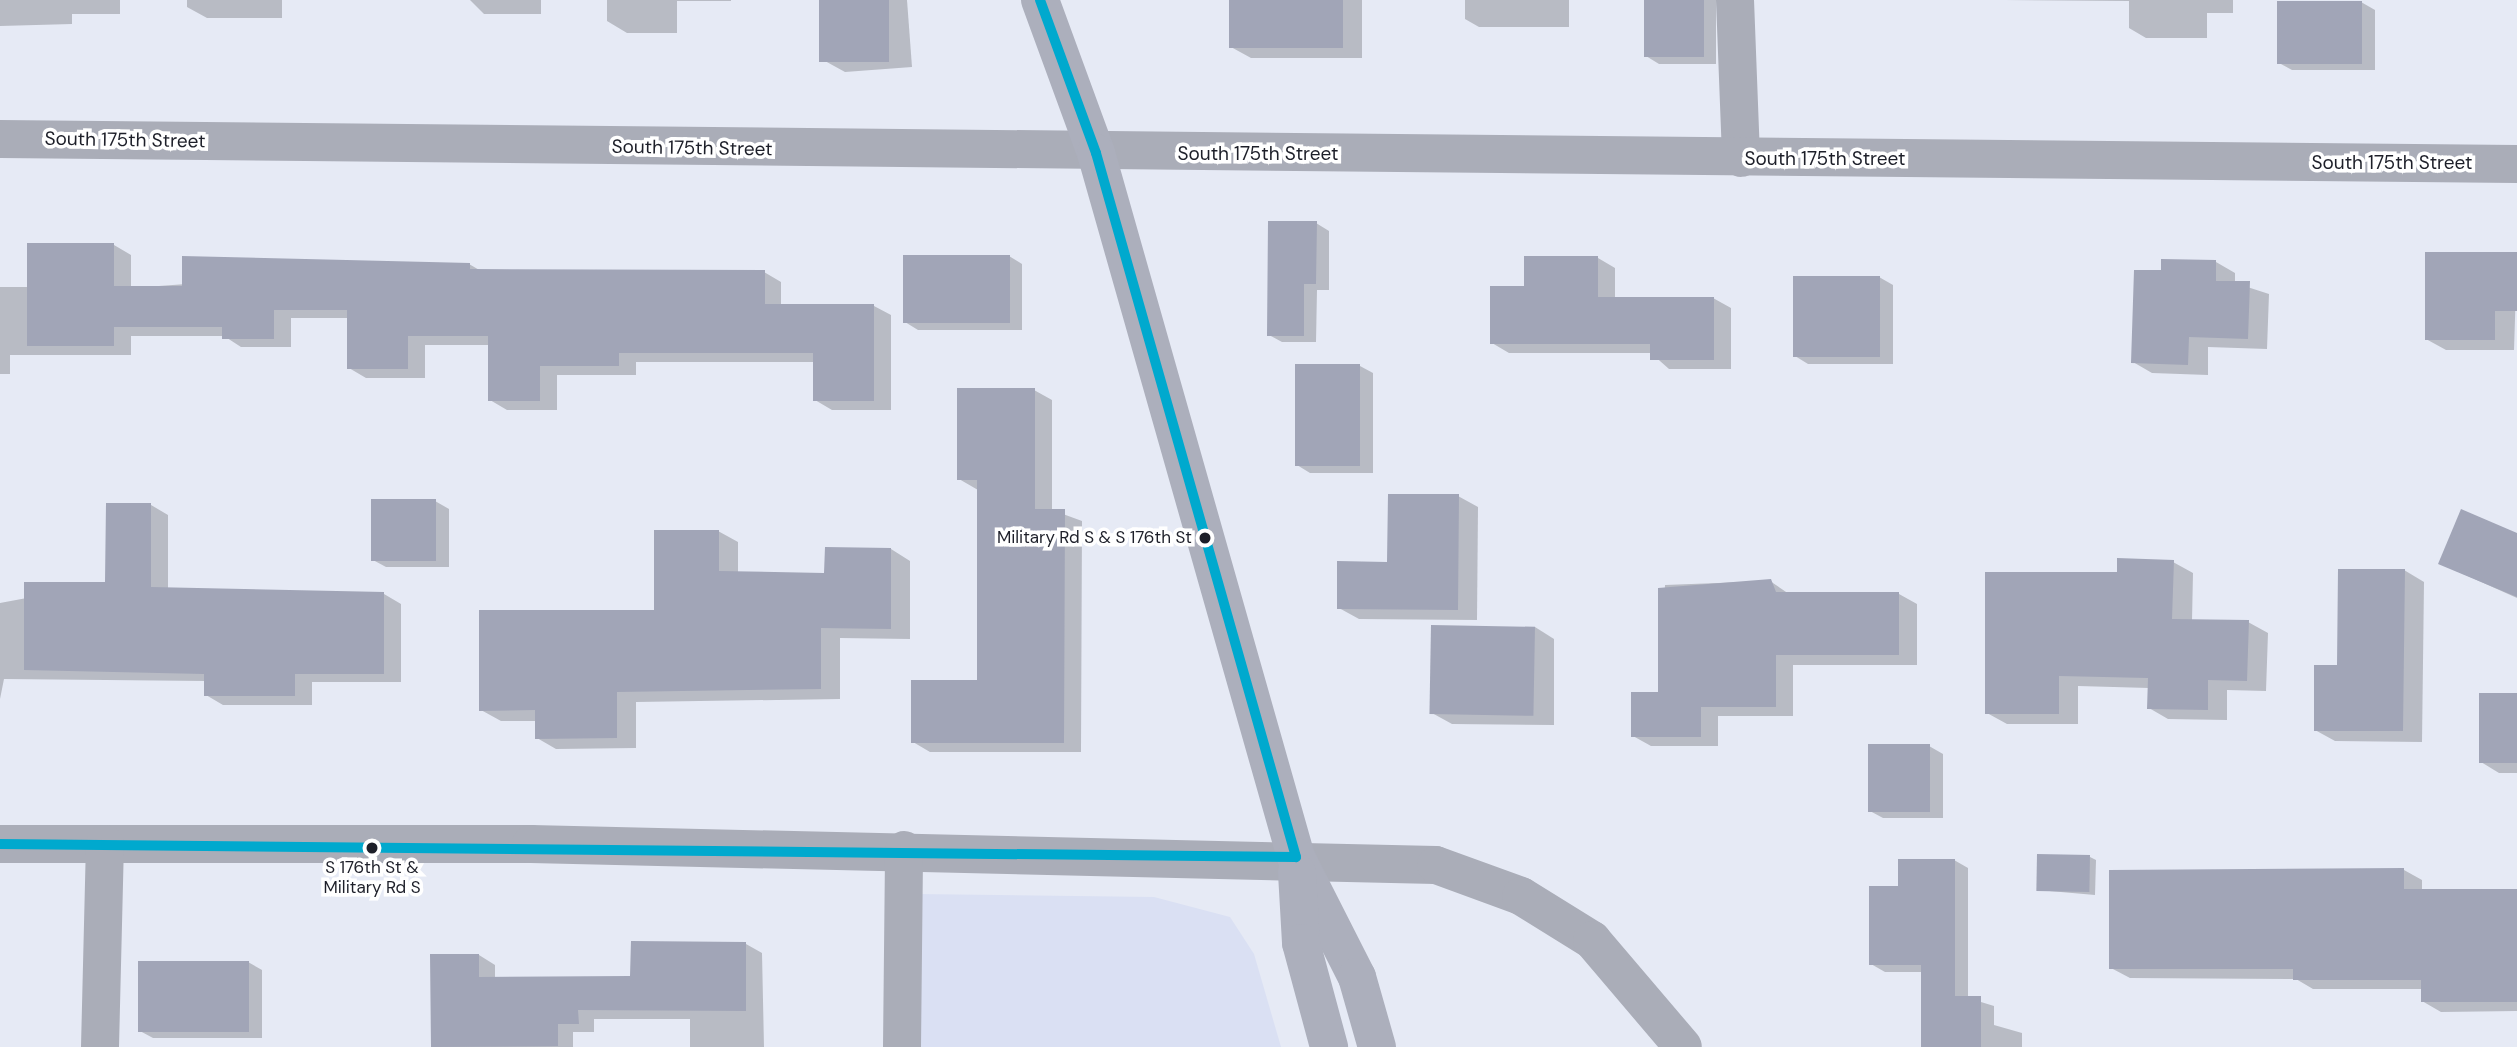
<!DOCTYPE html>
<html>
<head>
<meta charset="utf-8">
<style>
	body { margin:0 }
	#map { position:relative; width:2517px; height:1047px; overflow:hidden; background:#e6eaf5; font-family:"DM Sans",sans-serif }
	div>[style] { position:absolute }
	.built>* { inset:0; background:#dae0f3 }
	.shadow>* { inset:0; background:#0003 }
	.building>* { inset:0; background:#a1a5b7; transform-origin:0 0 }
	.minor>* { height:38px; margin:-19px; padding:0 19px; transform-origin:19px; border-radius:19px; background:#aaadb8 }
	.major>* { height:38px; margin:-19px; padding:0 19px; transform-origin:19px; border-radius:19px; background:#acafbc }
	.bus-1>* { height:10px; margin:-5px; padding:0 5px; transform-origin:5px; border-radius:5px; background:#00a9ce }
	.dots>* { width:19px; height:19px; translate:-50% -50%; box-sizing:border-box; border:4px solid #fff; border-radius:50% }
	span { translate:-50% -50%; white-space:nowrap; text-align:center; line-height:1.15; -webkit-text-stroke:7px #fff; paint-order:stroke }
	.bus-label { font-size:17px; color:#1d1f29 }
	.right { translate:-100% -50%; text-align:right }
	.street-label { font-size:19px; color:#1d1f29 }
</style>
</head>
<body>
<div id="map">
	<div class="built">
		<i style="clip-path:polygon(916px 894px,1154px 897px,1230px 917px,1254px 954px,1281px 1047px,914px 1047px)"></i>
	</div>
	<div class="shadow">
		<i style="clip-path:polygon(0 0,120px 0,120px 14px,72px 14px,72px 24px,0 26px)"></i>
		<i style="clip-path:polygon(187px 0,282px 0,282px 18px,207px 18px,187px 7px)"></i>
		<i style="clip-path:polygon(470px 0,541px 0,541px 14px,484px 14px)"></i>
		<i style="clip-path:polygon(607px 0,731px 0,731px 1px,677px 1px,677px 33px,627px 33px,607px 21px)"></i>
		<i style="clip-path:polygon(821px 0,907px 0,912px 67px,845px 72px,825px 61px)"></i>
		<i style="clip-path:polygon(1231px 0,1362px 0,1362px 58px,1251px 58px,1231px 47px)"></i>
		<i style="clip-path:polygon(1465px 0,1569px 0,1569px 27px,1479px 27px,1465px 19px)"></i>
		<i style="clip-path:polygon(1646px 0,1716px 0,1716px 64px,1659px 64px,1646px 56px)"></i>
		<i style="clip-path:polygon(2004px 0,2233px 0,2233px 13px,2207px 13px,2207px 38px,2146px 38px,2129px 28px,2129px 1px)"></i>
		<i style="clip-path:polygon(2361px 2px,2375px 10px,2375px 70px,2292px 70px,2279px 63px)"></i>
		<i style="clip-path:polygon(1316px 223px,1329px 231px,1329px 290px,1317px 290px,1316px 342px,1282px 342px,1269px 335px)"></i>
		<i style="clip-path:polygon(114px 245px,131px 255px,131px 288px,469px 264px,481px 271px,764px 272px,781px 282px,781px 306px,874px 306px,891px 315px,891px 410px,832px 410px,815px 400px,815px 362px,636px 362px,636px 375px,557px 375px,557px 410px,507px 410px,490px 400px,490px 345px,425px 345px,425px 378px,366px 378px,349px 368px,349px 318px,291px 318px,291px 347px,241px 347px,224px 336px,131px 336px,131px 355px,10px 355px,10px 374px,0 374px,0 287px,29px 287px)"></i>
		<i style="clip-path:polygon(2517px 254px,2514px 350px,2446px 350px,2426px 339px)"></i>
		<i style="clip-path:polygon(1009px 256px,1022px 264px,1022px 330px,918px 330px,905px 322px)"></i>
		<i style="clip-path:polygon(1598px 258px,1615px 268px,1615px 298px,1713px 298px,1731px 308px,1731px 369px,1669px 369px,1651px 353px,1509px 353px,1492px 343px,1526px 288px)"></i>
		<i style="clip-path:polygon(2216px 262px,2235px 273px,2235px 283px,2269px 294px,2267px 349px,2208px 347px,2208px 375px,2152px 373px,2133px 362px,2162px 272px)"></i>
		<i style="clip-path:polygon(1879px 277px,1893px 285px,1893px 364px,1808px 364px,1795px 356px)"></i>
		<i style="clip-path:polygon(1360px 366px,1373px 373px,1373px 473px,1310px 473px,1297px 465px)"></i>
		<i style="clip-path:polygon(1034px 390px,1052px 400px,1052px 510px,1082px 521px,1081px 752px,930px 752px,913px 742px,978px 682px,978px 490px,959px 479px)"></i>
		<i style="clip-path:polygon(1458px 496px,1478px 507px,1477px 620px,1359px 619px,1339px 608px)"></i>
		<i style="clip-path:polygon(435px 501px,449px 509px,449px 567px,386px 567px,373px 560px)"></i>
		<i style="clip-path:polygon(151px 505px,168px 515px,168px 589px,384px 594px,401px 604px,401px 682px,312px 682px,312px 705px,223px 705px,206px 695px,206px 681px,4px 679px,0 699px,0 603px,107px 583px)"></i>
		<i style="clip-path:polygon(718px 531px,738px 542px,738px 573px,826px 575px,891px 549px,910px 561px,910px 639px,840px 638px,840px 699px,636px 702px,636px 748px,556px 749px,537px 738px,537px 721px,501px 721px,481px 710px,656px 612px)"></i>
		<i style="clip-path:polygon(2517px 534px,2517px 598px,2441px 564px)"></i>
		<i style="clip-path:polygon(2173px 562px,2193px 573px,2192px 621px,2248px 622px,2268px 633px,2266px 691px,2227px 690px,2227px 720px,2168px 719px,2149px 708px,2149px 688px,2078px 686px,2078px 724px,2007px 724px,1987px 713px,2118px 574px)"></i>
		<i style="clip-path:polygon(2404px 570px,2424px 582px,2422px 742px,2335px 741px,2315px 730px)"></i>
		<i style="clip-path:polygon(1770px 581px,1789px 594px,1899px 594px,1917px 604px,1917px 665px,1793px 665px,1793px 716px,1718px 716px,1718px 746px,1651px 746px,1633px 736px,1660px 694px,1665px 585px)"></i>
		<i style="clip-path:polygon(1535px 627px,1554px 639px,1554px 725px,1452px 724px,1432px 713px)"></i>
		<i style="clip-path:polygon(2517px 695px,2517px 773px,2499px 773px,2481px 762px)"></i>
		<i style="clip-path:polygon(1929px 746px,1943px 754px,1943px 818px,1883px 818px,1870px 811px)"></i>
		<i style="clip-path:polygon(2090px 857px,2096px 860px,2095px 895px,2038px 890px)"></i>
		<i style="clip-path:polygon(1954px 860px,1968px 868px,1968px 998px,1994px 1006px,1994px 1025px,2022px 1033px,2022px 1047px,1922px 1047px,1922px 972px,1885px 972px,1871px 964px,1900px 888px)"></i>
		<i style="clip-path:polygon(2404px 870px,2422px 880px,2422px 891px,2517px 894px,2517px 1011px,2441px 1012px,2422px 1001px,2422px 989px,2313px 989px,2296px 979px,2130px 978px,2111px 968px)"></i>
		<i style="clip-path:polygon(632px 943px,746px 944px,762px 953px,764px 1047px,690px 1047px,690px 1019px,594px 1019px,594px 1032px,573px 1032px,573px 1047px,433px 1047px,432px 956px,479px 955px,495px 965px,495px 978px,632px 977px)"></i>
		<i style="clip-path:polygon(248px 962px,262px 970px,262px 1038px,153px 1038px,140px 1031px)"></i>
	</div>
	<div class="building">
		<i style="left:819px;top:0;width:70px;height:62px"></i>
		<i style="left:1229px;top:0;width:114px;height:48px"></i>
		<i style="left:1644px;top:0;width:60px;height:57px"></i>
		<i style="left:2277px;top:1px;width:85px;height:63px"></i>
		<i style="clip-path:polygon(1268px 221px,1317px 221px,1316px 284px,1304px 284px,1304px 336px,1267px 336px)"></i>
		<i style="clip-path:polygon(27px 243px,114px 243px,114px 286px,182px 286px,182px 256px,470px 263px,470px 269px,765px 270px,765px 304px,874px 304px,874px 401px,813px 401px,813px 353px,619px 353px,619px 366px,540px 366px,540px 401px,488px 401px,488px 336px,408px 336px,408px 369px,347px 369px,347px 310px,274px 310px,274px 339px,222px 339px,222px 327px,114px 327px,114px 346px,27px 346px)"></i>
		<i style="clip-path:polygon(2425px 252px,2517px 252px,2517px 311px,2495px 311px,2495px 340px,2425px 340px)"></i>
		<i style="left:903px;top:255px;width:107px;height:68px"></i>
		<i style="clip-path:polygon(1524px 256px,1598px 256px,1598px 297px,1714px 297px,1714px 360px,1650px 360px,1650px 344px,1490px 344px,1490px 286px,1524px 286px)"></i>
		<i style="clip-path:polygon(2161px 259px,2216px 260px,2216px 281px,2250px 281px,2248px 339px,2189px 337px,2188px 365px,2131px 363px,2134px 270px,2161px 270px)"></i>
		<i style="left:1793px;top:276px;width:87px;height:81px"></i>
		<i style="left:1295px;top:364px;width:65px;height:102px"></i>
		<i style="clip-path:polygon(957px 388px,1035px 388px,1035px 509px,1065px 509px,1064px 743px,911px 743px,911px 680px,977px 680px,977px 480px,957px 480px)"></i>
		<i style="clip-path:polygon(1388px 494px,1459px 494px,1458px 610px,1337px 609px,1337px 561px,1387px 562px)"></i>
		<i style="left:371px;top:499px;width:65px;height:62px"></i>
		<i style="clip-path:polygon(106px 503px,151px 503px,151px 587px,384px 592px,384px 674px,295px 674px,295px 696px,204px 696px,204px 674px,24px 670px,24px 582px,105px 582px)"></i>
		<i style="clip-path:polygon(2461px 509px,2517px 533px,2517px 597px,2438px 564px)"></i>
		<i style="clip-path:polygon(654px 530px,719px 530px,719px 571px,824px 573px,825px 547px,891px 548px,891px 629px,821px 628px,821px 689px,617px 692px,617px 738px,535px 739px,535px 710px,479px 711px,479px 610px,654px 610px)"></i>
		<i style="clip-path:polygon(2117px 558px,2174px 560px,2172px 619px,2249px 620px,2247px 681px,2208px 680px,2208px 710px,2147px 709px,2148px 678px,2059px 676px,2059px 714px,1985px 714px,1985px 572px,2117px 572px)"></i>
		<i style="clip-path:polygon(2338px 569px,2405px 569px,2403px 731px,2314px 731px,2314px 665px,2337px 665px)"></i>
		<i style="clip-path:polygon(1771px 579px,1776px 592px,1899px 592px,1899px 655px,1776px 655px,1776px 707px,1701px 707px,1701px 737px,1631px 737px,1631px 692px,1658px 692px,1658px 588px)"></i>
		<i style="left:1431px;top:625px;width:104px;height:89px;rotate:1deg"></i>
		<i style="left:2517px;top:693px;width:70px;height:38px;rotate:90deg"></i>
		<i style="left:1868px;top:744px;width:62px;height:68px"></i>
		<i style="left:2037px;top:854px;width:53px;height:37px;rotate:1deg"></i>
		<i style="clip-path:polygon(1898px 859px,1955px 859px,1955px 996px,1981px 996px,1981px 1047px,1921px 1047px,1921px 965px,1869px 965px,1869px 886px,1898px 886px)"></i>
		<i style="clip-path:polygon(2404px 868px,2404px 889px,2517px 889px,2517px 1002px,2421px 1002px,2421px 980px,2293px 980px,2293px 969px,2109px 969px,2109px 870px)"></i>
		<i style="clip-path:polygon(631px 941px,746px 942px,746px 1011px,578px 1010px,579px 1024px,558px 1024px,558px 1046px,431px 1047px,430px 954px,479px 954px,479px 977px,630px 976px)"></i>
		<i style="left:138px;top:961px;width:111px;height:71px"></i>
	</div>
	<div class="minor">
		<i style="left:1735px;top:0;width:158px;rotate:87.8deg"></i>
		<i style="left:0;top:139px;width:2517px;rotate:0.57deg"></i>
		<i style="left:0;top:844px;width:531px"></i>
		<i style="left:531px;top:844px;width:905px;rotate:1.33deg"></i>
		<i style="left:1436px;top:865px;width:90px;rotate:20deg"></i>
		<i style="left:1521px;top:896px;width:84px;rotate:31.8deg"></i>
		<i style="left:1592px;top:940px;width:140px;rotate:49.6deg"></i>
		<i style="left:100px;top:1047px;width:203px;rotate:-88.6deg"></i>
		<i style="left:902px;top:1047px;width:197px;rotate:-89.4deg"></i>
	</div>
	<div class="major">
		<i style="left:1040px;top:0;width:163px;rotate:69.9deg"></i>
		<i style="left:1096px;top:153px;width:732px;rotate:74.14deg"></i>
		<i style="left:1296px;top:857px;width:135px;rotate:63.1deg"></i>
		<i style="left:1357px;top:977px;width:73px;rotate:74.1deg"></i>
		<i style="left:1297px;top:873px;width:70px;rotate:86.7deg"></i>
		<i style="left:1301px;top:943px;width:108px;rotate:74.9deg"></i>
	</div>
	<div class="bus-1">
		<i style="left:1040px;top:0;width:163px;rotate:69.9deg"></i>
		<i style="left:1096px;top:153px;width:732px;rotate:74.14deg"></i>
		<i style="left:0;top:844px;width:1296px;rotate:0.57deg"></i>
	</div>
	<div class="dots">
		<i style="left:1205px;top:538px;background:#1d1f29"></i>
		<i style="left:372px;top:848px;background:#1d1f29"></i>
	</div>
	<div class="bus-label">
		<span class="right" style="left:1192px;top:538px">Military Rd S &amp; S 176th St</span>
		<span style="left:372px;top:878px">S 176th St &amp;<br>Military Rd S</span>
	</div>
	<div class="street-label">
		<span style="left:125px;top:140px;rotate:1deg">South 175th Street</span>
		<span style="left:692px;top:148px;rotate:1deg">South 175th Street</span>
		<span style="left:1258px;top:154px">South 175th Street</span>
		<span style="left:1825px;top:159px">South 175th Street</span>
		<span style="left:2392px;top:163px">South 175th Street</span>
	</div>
</div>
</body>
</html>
